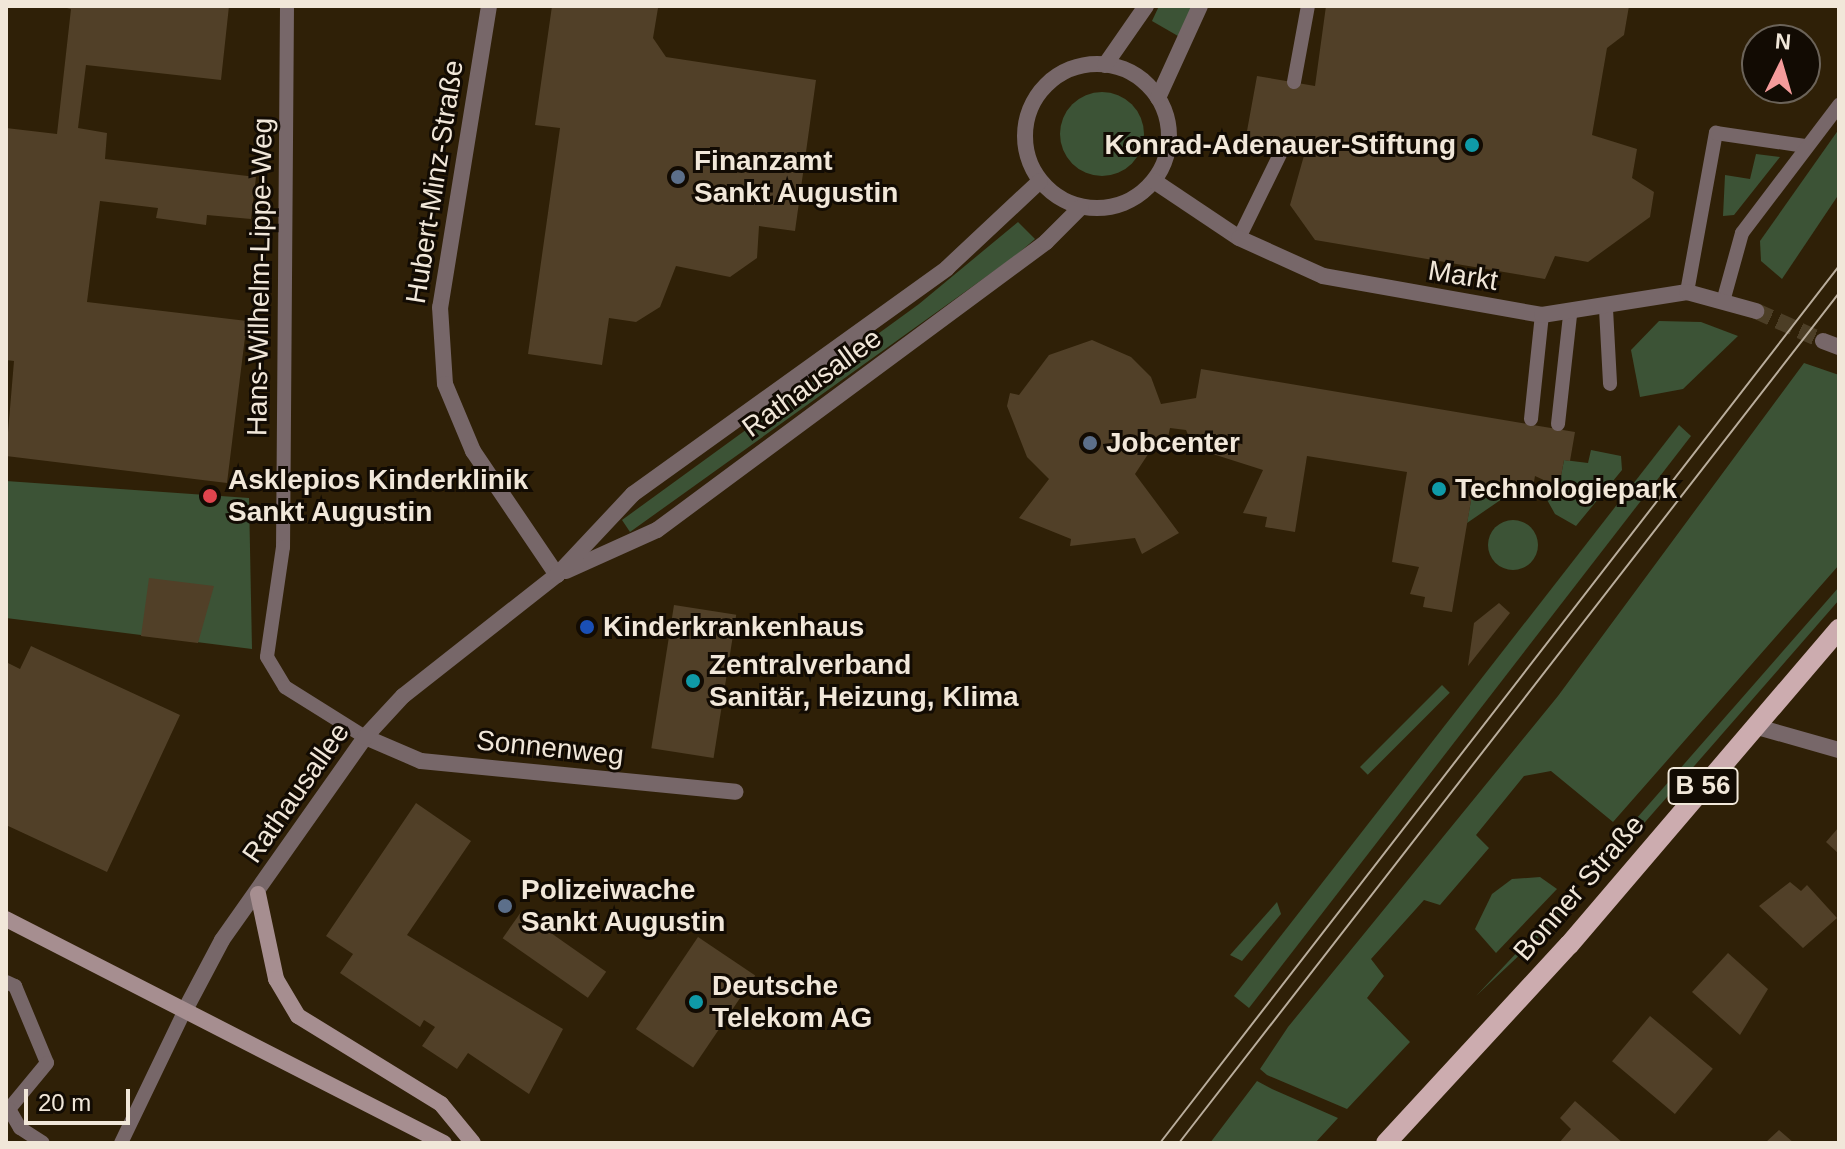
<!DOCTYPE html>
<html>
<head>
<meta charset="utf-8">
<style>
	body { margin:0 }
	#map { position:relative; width:1845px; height:1149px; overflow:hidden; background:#2f2007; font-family:Arial,sans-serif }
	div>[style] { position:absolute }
	.green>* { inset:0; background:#3c5336; transform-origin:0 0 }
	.round { border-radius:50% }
	.building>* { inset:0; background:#514028; transform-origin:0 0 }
	.tertiary-tunnel>* { height:16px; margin-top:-8px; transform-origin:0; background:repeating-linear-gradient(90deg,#4c3e26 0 16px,transparent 0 24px) }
	.service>* { height:14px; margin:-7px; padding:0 7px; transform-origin:7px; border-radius:7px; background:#776769 }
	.minor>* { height:16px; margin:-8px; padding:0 8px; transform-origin:8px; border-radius:8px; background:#776769 }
	.tertiary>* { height:16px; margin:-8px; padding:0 8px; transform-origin:8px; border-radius:8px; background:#776769 }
	.tertiary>.ring { margin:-8px; padding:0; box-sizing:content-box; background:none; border:16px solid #776769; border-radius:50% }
	.secondary>* { height:16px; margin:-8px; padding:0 8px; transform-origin:8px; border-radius:8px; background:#a68e90 }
	.primary>* { height:20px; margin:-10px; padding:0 10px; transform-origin:10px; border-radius:10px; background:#ccacaf }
	.tram>* { height:2px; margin:-1px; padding:0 1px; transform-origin:1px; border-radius:1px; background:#b9ad9c }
	.dots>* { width:22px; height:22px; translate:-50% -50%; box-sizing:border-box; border:4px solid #120b03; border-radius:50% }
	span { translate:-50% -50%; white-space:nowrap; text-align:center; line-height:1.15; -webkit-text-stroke:6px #120b03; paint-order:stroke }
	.shield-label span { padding:2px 6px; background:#120b03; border:2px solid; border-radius:6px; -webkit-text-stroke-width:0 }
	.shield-label { font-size:26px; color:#f1e7d9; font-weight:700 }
	.poi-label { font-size:28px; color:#f1e7d9; font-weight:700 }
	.right { translate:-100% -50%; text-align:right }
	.left { translate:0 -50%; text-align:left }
	.street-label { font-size:28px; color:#f1e7d9 }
	.frame { position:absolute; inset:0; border:8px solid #f1e7d9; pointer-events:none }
	.north { position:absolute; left:1741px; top:24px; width:80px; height:80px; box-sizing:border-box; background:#120b03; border:2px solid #6b6359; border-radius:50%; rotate:5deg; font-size:22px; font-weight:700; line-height:32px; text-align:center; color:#f1e7d9 }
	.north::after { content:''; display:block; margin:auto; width:28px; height:36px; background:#f59b9b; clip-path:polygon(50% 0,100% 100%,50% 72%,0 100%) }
	.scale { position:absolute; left:24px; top:1089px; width:106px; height:36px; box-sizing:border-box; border:4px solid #f1e7d9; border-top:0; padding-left:10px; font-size:24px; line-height:28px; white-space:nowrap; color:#f1e7d9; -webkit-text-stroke:6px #120b03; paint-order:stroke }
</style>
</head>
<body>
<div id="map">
	<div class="green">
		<i style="clip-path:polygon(1159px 6px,1194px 6px,1178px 36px,1152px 21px)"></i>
		<i class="round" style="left:1060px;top:92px;width:84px;height:84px"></i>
		<i style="clip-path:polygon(1839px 129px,1839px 194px,1782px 279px,1761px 261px,1760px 241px)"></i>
		<i style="clip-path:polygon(1756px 154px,1780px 157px,1734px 215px,1723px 216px,1725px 175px,1750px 179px)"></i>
		<i style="clip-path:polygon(1018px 222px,1035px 239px,1015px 256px,630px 532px,622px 520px,919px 304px)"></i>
		<i style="clip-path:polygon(1659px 321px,1701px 322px,1738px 336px,1683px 389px,1640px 397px,1631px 350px)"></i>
		<i style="clip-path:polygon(1804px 363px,1839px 375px,1839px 565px,1613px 822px,1551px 771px,1524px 776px,1476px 835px,1489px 848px,1440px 905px,1424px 900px,1371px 959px,1384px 976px,1367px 998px,1410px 1042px,1347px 1109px,1267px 1075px,1260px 1069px,1288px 1027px,1558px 696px)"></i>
		<i style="clip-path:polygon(1679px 425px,1691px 436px,1249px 1008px,1234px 996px)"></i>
		<i style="clip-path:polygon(1591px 450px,1621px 456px,1622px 470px,1576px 526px,1555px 514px,1541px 489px,1544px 477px,1559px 486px,1564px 460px,1588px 463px)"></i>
		<i style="clip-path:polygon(6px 481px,249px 498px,252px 649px,6px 618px)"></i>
		<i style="clip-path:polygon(1474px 483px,1515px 490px,1467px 523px)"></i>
		<i class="round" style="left:1488px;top:520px;width:50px;height:50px"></i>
		<i style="clip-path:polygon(1839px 587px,1839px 600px,1682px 780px,1624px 846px,1608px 851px)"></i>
		<i style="left:1442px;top:685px;width:11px;height:116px;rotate:45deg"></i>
		<i style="clip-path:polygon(1540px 877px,1557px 889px,1496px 953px,1475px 929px,1492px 894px,1512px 879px)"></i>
		<i style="clip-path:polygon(1570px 893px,1559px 918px,1476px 996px,1537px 931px)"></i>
		<i style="clip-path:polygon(1277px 902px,1281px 914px,1242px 961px,1230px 955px)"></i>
		<i style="clip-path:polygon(1257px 1081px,1272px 1089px,1338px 1118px,1315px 1143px,1210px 1143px)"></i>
	</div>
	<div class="building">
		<i style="clip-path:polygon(59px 6px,229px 6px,221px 80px,86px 65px,78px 128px,107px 133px,105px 159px,256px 177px,251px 219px,207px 215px,206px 225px,156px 218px,158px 208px,100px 201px,87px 302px,247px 321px,227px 483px,6px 456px,14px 361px,6px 360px,6px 128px,57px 134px,71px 9px)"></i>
		<i style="clip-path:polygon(552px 6px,658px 8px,653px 38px,666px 57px,816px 80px,795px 231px,759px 226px,757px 258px,730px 277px,676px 266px,660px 307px,636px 322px,609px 318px,602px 365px,528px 354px,560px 128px,535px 125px)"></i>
		<i style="clip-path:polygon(1326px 6px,1629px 6px,1624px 35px,1607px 48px,1592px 135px,1637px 149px,1632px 178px,1654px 192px,1650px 217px,1588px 262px,1555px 256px,1545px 279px,1315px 240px,1290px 205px,1305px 152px,1245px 142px,1257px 76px,1315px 86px)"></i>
		<i style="clip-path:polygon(1092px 340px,1131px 357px,1151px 377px,1161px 404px,1196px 398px,1201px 369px,1575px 432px,1570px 461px,1564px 460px,1559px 487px,1535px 476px,1532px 493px,1474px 483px,1452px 612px,1423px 607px,1425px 597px,1410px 594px,1419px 567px,1392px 562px,1407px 472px,1307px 456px,1295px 532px,1265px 527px,1267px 517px,1243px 513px,1263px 470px,1194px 448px,1186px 430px,1170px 428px,1167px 442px,1158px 439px,1135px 474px,1179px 533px,1142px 554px,1135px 538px,1070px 546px,1071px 539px,1019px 518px,1049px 479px,1027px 457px,1007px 406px,1010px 393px,1019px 395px,1049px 355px)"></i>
		<i style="clip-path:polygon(149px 578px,214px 586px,198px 643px,141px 636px)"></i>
		<i style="clip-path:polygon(1499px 603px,1510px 613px,1468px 666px,1474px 623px)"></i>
		<i style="left:674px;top:605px;width:63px;height:145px;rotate:9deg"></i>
		<i style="clip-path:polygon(31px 646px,180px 715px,107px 872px,6px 825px,6px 662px,20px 669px)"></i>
		<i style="clip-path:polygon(416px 803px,471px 841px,407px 935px,563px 1029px,529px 1094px,468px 1053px,457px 1069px,422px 1046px,435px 1027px,424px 1020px,420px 1027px,340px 973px,353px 954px,326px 936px)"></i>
		<i style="clip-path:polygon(1839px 827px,1839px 854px,1826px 842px)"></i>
		<i style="clip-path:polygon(1790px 882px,1801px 891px,1807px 885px,1837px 918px,1803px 948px,1759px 906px)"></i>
		<i style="left:521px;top:912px;width:104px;height:32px;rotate:35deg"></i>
		<i style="left:698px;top:937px;width:69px;height:111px;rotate:34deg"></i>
		<i style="clip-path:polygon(1728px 953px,1768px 989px,1740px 1035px,1692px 992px)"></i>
		<i style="left:1650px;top:1016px;width:82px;height:59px;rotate:40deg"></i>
		<i style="clip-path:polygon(1575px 1101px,1623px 1143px,1559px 1143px,1571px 1129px,1560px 1118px)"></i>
		<i style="clip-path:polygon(1779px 1130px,1794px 1143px,1765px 1143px)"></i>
	</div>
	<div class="tertiary-tunnel">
		<i style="left:1756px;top:311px;width:73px;rotate:24.1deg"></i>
	</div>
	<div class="service">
		<i style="left:287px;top:6px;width:541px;rotate:90.42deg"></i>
		<i style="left:283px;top:547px;width:111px;rotate:98.3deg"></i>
		<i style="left:267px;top:657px;width:35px;rotate:59deg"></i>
		<i style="left:285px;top:687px;width:94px;rotate:32deg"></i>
		<i style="left:1294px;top:82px;width:77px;rotate:-79.6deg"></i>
		<i style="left:1239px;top:238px;width:100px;rotate:-63.9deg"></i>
		<i style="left:1687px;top:292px;width:162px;rotate:-79.7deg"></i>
		<i style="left:1716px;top:133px;width:90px;rotate:8.3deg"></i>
		<i style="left:1724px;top:298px;width:67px;rotate:-74.5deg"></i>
		<i style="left:1742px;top:233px;width:161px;rotate:-52.8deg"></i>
		<i style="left:1606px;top:309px;width:75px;rotate:86.9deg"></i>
		<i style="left:1531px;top:419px;width:105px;rotate:-84deg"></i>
		<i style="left:1558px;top:424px;width:110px;rotate:-83.7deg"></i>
		<i style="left:6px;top:982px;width:10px;rotate:24deg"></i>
		<i style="left:15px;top:986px;width:83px;rotate:67.4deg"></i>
		<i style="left:47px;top:1063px;width:60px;rotate:129.6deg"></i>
		<i style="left:9px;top:1109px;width:22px;rotate:60deg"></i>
		<i style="left:20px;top:1128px;width:27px;rotate:33deg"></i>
		<i style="left:121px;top:1143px;width:148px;rotate:-64.3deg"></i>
	</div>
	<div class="minor">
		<i style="left:489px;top:6px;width:305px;rotate:99.2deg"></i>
		<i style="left:440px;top:307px;width:77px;rotate:86.3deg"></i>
		<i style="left:445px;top:384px;width:73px;rotate:67.3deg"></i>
		<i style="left:473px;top:451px;width:150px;rotate:55.9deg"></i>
		<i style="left:1754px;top:726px;width:88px;rotate:15.8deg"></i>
		<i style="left:365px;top:737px;width:61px;rotate:23.2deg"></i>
		<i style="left:421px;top:761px;width:316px;rotate:5.6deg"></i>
	</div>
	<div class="tertiary">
		<i class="ring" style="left:1025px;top:64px;width:128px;height:128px"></i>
		<i style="left:1105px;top:65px;width:72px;rotate:-55.2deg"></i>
		<i style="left:1158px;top:98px;width:101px;rotate:-65.5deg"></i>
		<i style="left:1154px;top:181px;width:102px;rotate:33.8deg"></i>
		<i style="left:1239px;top:238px;width:92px;rotate:24.3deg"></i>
		<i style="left:1323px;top:276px;width:222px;rotate:10.1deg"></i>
		<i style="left:1542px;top:315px;width:147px;rotate:-9deg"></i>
		<i style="left:1687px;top:292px;width:72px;rotate:15.4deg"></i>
		<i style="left:1823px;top:341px;width:17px;rotate:21deg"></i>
		<i style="left:566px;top:571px;width:100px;rotate:-24.3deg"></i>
		<i style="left:657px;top:530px;width:484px;rotate:-36.5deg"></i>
		<i style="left:1046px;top:242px;width:49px;rotate:-45deg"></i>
		<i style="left:185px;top:1010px;width:79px;rotate:-62.1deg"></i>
		<i style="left:222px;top:940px;width:248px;rotate:-54.8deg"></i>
		<i style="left:365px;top:737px;width:56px;rotate:-47.2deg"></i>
		<i style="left:403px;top:696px;width:196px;rotate:-38.2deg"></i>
		<i style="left:557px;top:575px;width:111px;rotate:-46.8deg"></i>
		<i style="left:633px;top:494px;width:387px;rotate:-35.7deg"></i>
		<i style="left:947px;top:268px;width:127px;rotate:-43.1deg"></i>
	</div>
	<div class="secondary">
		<i style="left:258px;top:894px;width:87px;rotate:78deg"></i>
		<i style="left:276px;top:979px;width:43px;rotate:59.3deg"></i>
		<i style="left:298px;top:1016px;width:168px;rotate:31.6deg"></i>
		<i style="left:441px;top:1104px;width:50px;rotate:50.6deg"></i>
		<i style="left:6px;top:919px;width:492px;rotate:27.1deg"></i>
	</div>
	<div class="primary">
		<i style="left:1386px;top:1143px;width:270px;rotate:-47.3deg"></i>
		<i style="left:1569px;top:945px;width:416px;rotate:-49.5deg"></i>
	</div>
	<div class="tram">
		<i style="left:1160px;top:1143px;width:1109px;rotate:-52.25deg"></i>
		<i style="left:1179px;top:1143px;width:1076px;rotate:-52.17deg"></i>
	</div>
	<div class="dots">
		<i style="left:1472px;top:145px;background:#0f9aa8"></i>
		<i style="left:678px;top:177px;background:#5c6f8a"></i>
		<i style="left:1090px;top:443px;background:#5c6f8a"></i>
		<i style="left:1439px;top:489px;background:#0f9aa8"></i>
		<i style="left:210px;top:496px;background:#e0444e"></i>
		<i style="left:587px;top:627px;background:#1a4fb4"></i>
		<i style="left:693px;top:681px;background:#0f9aa8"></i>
		<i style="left:505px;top:906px;background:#5c6f8a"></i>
		<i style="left:696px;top:1002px;background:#0f9aa8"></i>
	</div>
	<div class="shield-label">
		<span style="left:1703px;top:786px">B 56</span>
	</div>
	<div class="poi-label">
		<span class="right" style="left:1456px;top:145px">Konrad-Adenauer-Stiftung</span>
		<span class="left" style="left:694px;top:177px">Finanzamt<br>Sankt Augustin</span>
		<span class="left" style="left:1106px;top:443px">Jobcenter</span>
		<span class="left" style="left:228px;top:496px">Asklepios Kinderklinik<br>Sankt Augustin</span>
		<span class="left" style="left:1455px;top:489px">Technologiepark</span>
		<span class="left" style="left:603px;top:627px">Kinderkrankenhaus</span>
		<span class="left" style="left:709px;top:681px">Zentralverband<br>Sanitär, Heizung, Klima</span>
		<span class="left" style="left:521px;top:906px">Polizeiwache<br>Sankt Augustin</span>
		<span class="left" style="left:712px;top:1002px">Deutsche<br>Telekom AG</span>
	</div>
	<div class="street-label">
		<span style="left:435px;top:182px;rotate:-81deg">Hubert-Minz-Straße</span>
		<span style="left:1463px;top:276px;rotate:9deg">Markt</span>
		<span style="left:260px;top:277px;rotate:-89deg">Hans-Wilhelm-Lippe-Weg</span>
		<span style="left:812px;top:383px;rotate:-36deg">Rathausallee</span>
		<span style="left:550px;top:748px;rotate:6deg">Sonnenweg</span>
		<span style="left:296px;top:793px;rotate:-55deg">Rathausallee</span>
		<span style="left:1579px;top:888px;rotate:-49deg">Bonner Straße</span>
	</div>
	<div class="frame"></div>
	<div class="north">N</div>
	<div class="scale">20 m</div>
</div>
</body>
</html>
